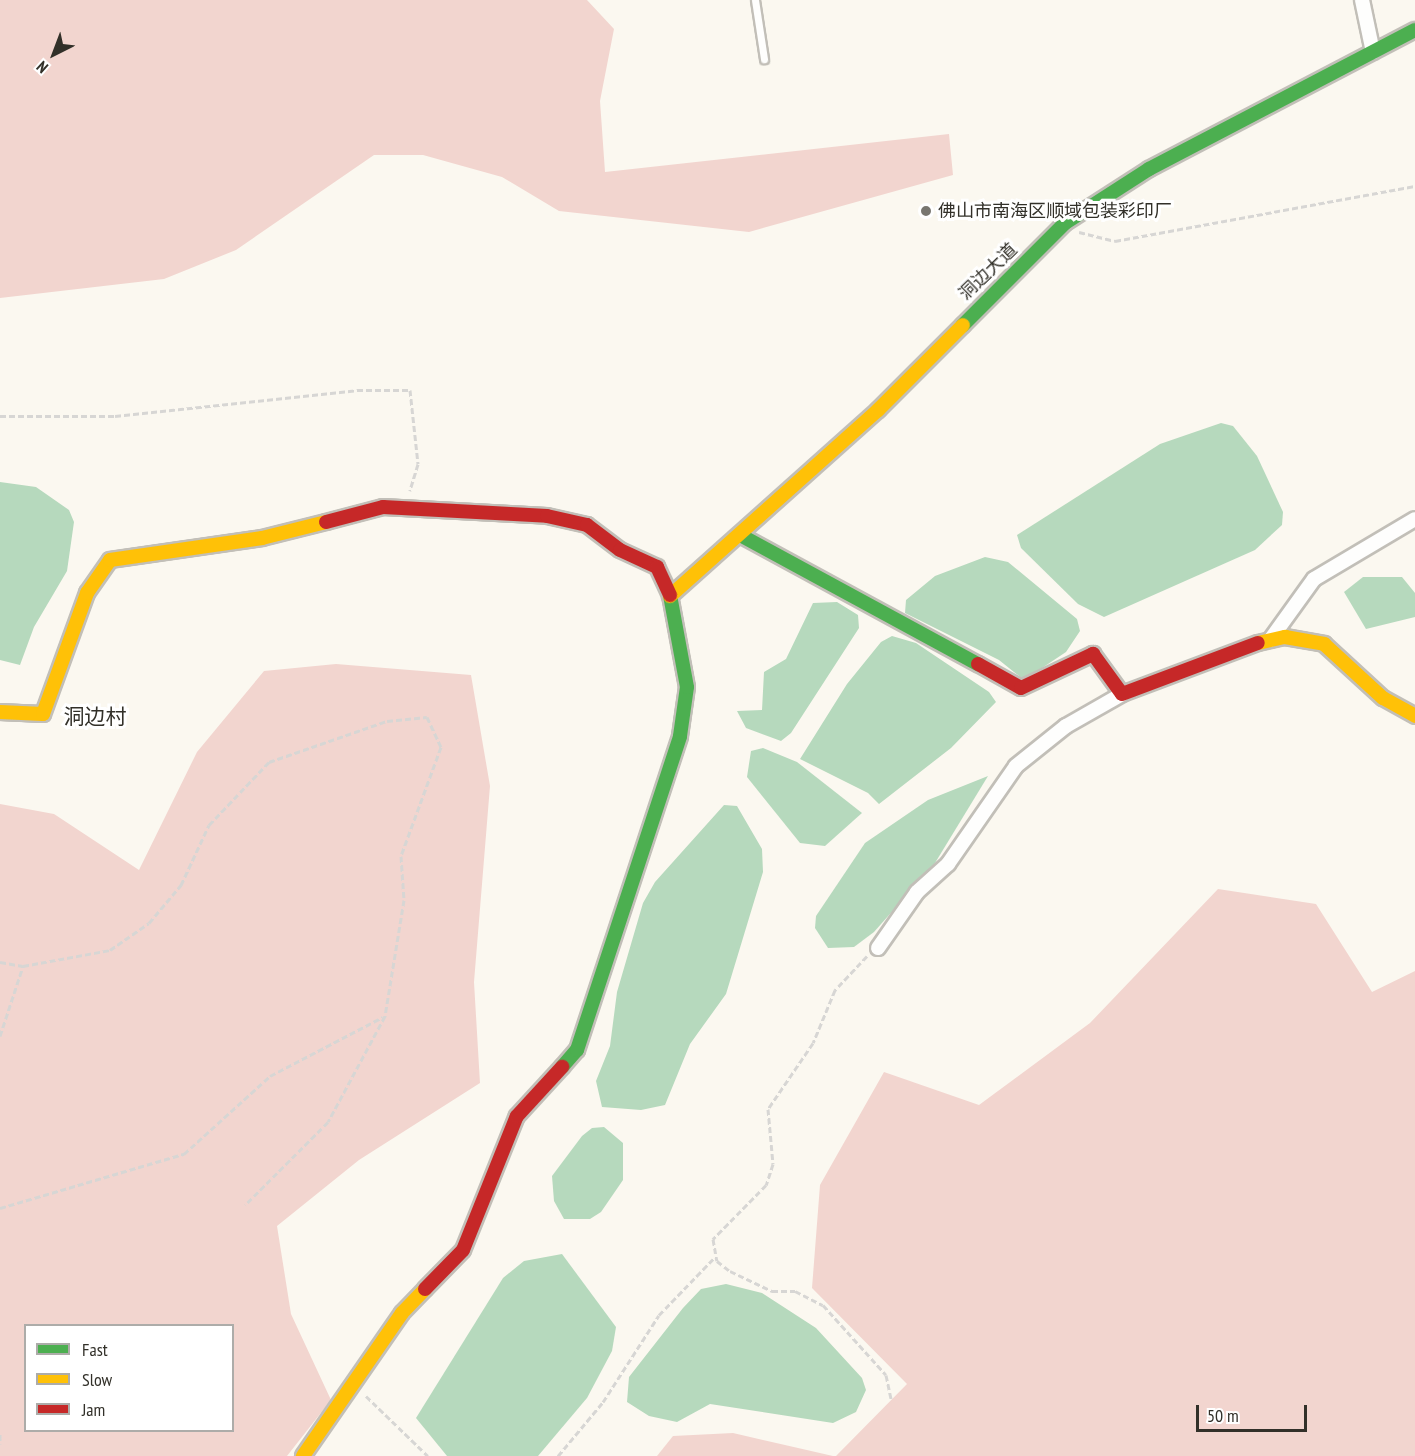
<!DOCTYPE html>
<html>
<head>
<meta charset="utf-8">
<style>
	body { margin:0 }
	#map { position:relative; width:1415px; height:1456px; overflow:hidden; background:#fbf8f0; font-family:"PT Sans Narrow","Noto Sans SC",sans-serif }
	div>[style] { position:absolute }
	.green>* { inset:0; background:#f2d5cf }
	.water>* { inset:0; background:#b6d9bd }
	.path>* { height:3px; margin-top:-1.5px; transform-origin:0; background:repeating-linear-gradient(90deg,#d7d6d4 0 6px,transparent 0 9px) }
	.roads { filter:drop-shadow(2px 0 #c2bfb8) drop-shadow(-2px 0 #c2bfb8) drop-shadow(0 2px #c2bfb8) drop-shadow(0 -2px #c2bfb8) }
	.lane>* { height:7px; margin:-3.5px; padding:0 3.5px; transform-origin:3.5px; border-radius:3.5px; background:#fefefd }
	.street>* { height:14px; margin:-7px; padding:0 7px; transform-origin:7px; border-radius:7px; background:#fefefd }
	.fast>* { height:14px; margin:-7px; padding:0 7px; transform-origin:7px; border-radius:7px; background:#4caf50 }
	.slow>* { height:14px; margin:-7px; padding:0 7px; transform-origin:7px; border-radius:7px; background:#ffc107 }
	.jam>* { height:14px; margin:-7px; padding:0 7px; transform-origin:7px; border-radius:7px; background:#c62828 }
	.dots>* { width:16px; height:16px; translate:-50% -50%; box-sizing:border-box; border:3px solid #fff; border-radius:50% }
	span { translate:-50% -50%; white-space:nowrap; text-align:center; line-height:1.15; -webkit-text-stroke:6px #fff; paint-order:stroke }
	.poi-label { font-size:18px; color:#323029 }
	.left { translate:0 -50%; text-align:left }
	.street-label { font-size:18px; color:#323029 }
	.quarter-label { font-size:21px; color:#323029 }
	.legend { position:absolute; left:24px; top:1324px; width:210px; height:108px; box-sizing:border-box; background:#fff; border:2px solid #adaca9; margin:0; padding:8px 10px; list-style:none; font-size:18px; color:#323029 }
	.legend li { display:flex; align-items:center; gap:12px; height:30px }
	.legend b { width:30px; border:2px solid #adaca9 }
	.north { position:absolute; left:24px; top:24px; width:60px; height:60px; -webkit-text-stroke:4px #fff; paint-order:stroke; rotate:222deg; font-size:16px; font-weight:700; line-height:24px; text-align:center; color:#323029 }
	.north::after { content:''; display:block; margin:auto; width:21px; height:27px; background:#323029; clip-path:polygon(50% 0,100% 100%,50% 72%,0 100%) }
	.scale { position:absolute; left:1196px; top:1405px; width:111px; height:27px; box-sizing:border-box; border:3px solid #323029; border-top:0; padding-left:8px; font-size:18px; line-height:21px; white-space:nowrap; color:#323029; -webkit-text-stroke:4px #fff; paint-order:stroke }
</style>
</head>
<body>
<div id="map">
	<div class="green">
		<i style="clip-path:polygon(0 0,587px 0,614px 29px,600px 101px,605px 172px,949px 134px,953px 175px,749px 232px,559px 211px,502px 177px,423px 155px,374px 155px,236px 250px,164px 279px,0 298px)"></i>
		<i style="clip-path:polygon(evenodd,336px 664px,471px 675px,490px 786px,474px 982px,480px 1083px,359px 1160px,277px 1226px,291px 1314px,331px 1400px,287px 1456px,0 1456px,0 804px,54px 814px,139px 870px,197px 752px,264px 671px,336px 664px,26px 1326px,232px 1326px,232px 1430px,26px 1430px,26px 1326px)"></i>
		<i style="clip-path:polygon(1218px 889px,1316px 904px,1372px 992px,1415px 971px,1415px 1456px,836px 1456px,907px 1384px,812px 1288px,820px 1185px,884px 1072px,979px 1105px,1090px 1023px)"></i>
		<i style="clip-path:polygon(733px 1433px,833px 1456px,657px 1456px,673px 1436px)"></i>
	</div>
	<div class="water">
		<i style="clip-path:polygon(1221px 423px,1233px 426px,1257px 456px,1283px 512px,1282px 525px,1255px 550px,1104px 617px,1078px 604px,1021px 548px,1017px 535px,1160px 444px)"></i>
		<i style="clip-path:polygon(0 482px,36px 487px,69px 510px,74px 522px,67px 571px,34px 627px,20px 665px,0 660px)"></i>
		<i style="clip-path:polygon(985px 557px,1008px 562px,1077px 619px,1080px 631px,1066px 652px,1024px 680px,999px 660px,905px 613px,906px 600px,935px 576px)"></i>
		<i style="clip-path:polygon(1363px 577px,1402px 577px,1415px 593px,1415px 617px,1366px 629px,1344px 592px)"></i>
		<i style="clip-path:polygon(837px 602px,858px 615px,859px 628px,791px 733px,781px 741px,746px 728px,737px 711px,762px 710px,764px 672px,786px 659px,813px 603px)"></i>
		<i style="clip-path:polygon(892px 636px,916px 643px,989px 692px,996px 702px,951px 748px,879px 804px,868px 793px,800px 759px,847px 684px,881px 642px)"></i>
		<i style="clip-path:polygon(763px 748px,797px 762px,862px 813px,825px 846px,800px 843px,747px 777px,751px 751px)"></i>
		<i style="clip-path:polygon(988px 776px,935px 863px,874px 932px,854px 947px,828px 948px,815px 928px,816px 916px,865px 843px,928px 800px)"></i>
		<i style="clip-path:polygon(724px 805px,737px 806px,762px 849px,763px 872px,726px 994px,690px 1044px,665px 1105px,641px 1110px,602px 1107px,596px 1081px,610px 1046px,617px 992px,643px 903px,655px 882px)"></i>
		<i style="clip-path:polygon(604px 1127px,623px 1143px,623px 1180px,601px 1212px,590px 1219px,564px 1219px,554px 1201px,552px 1176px,582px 1136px,592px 1128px)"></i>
		<i style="clip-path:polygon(562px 1254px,616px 1327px,612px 1351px,587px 1398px,538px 1456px,447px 1456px,416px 1418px,503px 1278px,524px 1261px)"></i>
		<i style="clip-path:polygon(726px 1284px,762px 1293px,816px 1328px,862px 1378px,866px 1390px,856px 1412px,833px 1423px,710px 1404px,677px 1422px,649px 1416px,627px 1402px,629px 1377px,683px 1308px,701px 1289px)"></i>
	</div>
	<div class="path">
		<i style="left:1079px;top:232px;width:37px;rotate:14deg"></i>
		<i style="left:1115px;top:241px;width:305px;rotate:-10.4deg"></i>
		<i style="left:0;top:416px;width:115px"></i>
		<i style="left:115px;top:416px;width:243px;rotate:-6.1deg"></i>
		<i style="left:357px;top:390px;width:53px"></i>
		<i style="left:410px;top:390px;width:74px;rotate:83.8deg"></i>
		<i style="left:418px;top:464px;width:28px;rotate:107deg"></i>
		<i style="left:867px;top:956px;width:47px;rotate:133.3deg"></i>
		<i style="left:835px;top:990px;width:57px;rotate:112.5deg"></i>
		<i style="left:813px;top:1043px;width:80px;rotate:124.3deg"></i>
		<i style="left:768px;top:1109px;width:55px;rotate:84.8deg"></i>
		<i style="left:773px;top:1164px;width:22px;rotate:108deg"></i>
		<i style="left:766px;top:1185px;width:76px;rotate:134.5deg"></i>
		<i style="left:713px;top:1239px;width:22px;rotate:80deg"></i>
		<i style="left:717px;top:1261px;width:16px;rotate:38deg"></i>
		<i style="left:730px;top:1271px;width:47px;rotate:25.5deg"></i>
		<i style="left:772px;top:1291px;width:23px"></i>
		<i style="left:795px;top:1291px;width:31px;rotate:27deg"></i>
		<i style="left:823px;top:1305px;width:94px;rotate:48deg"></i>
		<i style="left:886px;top:1375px;width:24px;rotate:78deg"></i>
		<i style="left:0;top:962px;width:23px;rotate:10deg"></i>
		<i style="left:23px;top:966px;width:88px;rotate:-10.4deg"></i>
		<i style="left:110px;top:950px;width:47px;rotate:-34.7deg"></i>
		<i style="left:149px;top:923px;width:50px;rotate:-49.9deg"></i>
		<i style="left:181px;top:885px;width:66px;rotate:-65deg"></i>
		<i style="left:209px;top:825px;width:87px;rotate:-46.4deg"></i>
		<i style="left:269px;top:762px;width:125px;rotate:-19.2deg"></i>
		<i style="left:387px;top:721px;width:40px;rotate:-5.7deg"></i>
		<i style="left:427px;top:717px;width:33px;rotate:65deg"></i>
		<i style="left:441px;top:747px;width:116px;rotate:110.2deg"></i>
		<i style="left:401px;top:856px;width:44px;rotate:86.1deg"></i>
		<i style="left:404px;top:900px;width:118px;rotate:99.3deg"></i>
		<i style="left:385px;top:1016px;width:120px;rotate:118.3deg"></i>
		<i style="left:328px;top:1122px;width:117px;rotate:135deg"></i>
		<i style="left:0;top:1036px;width:74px;rotate:-71.8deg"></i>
		<i style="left:0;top:1208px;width:192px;rotate:-16.4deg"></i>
		<i style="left:184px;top:1154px;width:116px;rotate:-42.2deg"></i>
		<i style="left:270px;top:1076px;width:127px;rotate:-27.6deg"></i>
		<i style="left:366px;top:1396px;width:86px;rotate:44.1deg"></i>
		<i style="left:0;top:1434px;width:10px;rotate:90deg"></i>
		<i style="left:558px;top:1456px;width:70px;rotate:-50.2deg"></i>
		<i style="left:603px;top:1402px;width:103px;rotate:-57.2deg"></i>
		<i style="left:659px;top:1315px;width:81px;rotate:-46deg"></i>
	</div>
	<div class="roads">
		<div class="lane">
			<i style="left:755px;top:0;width:60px;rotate:81.3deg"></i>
		</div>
		<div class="street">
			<i style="left:1362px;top:0;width:53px;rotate:78.1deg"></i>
			<i style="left:1270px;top:640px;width:75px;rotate:-54.2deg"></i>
			<i style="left:1314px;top:579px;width:117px;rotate:-30.7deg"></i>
			<i style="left:878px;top:948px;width:68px;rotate:-55.1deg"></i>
			<i style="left:917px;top:892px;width:42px;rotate:-42.1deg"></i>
			<i style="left:948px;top:864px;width:119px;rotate:-55.2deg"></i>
			<i style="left:1016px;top:766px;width:64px;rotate:-38.7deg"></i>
			<i style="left:1066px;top:726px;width:64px;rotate:-29.7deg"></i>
		</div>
		<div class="fast">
			<i style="left:963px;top:325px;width:144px;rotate:-45deg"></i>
			<i style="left:1065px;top:223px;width:100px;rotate:-32.7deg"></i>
			<i style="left:1149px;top:169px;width:300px;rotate:-27.6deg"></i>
			<i style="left:740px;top:535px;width:271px;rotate:28.5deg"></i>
			<i style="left:562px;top:1067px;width:23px;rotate:-49deg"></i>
			<i style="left:577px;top:1050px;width:330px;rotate:-71.8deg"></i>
			<i style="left:680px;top:736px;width:49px;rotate:-81.9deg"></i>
			<i style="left:687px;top:687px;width:94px;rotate:-100.5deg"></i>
		</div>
		<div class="slow">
			<i style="left:670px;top:596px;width:279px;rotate:-41.8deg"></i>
			<i style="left:878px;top:410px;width:120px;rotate:-45deg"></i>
			<i style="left:1258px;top:643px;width:28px;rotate:-13deg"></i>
			<i style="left:1285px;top:637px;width:40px;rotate:10deg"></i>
			<i style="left:1324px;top:644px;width:80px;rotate:42.5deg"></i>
			<i style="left:1383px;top:698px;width:37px;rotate:29deg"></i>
			<i style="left:0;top:712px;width:43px;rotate:2.7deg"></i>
			<i style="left:43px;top:714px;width:129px;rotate:-70deg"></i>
			<i style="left:87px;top:593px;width:40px;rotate:-55.1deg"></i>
			<i style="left:110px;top:560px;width:154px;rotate:-8.2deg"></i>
			<i style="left:262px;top:538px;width:66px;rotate:-14deg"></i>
			<i style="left:303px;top:1456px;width:174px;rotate:-55.3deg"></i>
			<i style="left:402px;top:1313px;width:33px;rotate:-46deg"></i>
		</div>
		<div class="jam">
			<i style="left:326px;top:522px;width:59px;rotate:-14.7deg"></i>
			<i style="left:383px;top:507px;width:164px;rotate:3.1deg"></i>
			<i style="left:547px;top:516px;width:41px;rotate:12.7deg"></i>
			<i style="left:587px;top:525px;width:41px;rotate:37.1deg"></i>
			<i style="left:620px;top:550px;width:41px;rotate:24.7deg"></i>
			<i style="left:657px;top:567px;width:31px;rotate:65deg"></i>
			<i style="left:978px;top:664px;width:49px;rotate:29.2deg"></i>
			<i style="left:1021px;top:688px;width:80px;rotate:-25.3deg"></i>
			<i style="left:1093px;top:654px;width:49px;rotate:54.1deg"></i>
			<i style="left:1122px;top:694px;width:145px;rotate:-20.6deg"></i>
			<i style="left:425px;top:1289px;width:54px;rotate:-45.7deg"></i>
			<i style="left:463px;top:1250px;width:144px;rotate:-68.1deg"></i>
			<i style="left:517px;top:1116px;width:67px;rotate:-47.4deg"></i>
		</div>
	</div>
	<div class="dots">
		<i style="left:926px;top:211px;background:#78766f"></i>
	</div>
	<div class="poi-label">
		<span class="left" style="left:938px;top:211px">佛山市南海区顺域包装彩印厂</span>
	</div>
	<div class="street-label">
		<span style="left:988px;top:272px;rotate:-44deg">洞边大道</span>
	</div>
	<div class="quarter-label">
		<span style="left:95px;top:717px">洞边村</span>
	</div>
	<ul class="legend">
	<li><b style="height:8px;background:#4caf50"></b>Fast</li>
	<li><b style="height:8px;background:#ffc107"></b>Slow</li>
	<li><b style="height:8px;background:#c62828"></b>Jam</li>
	</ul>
	<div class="north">N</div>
	<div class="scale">50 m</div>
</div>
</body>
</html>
